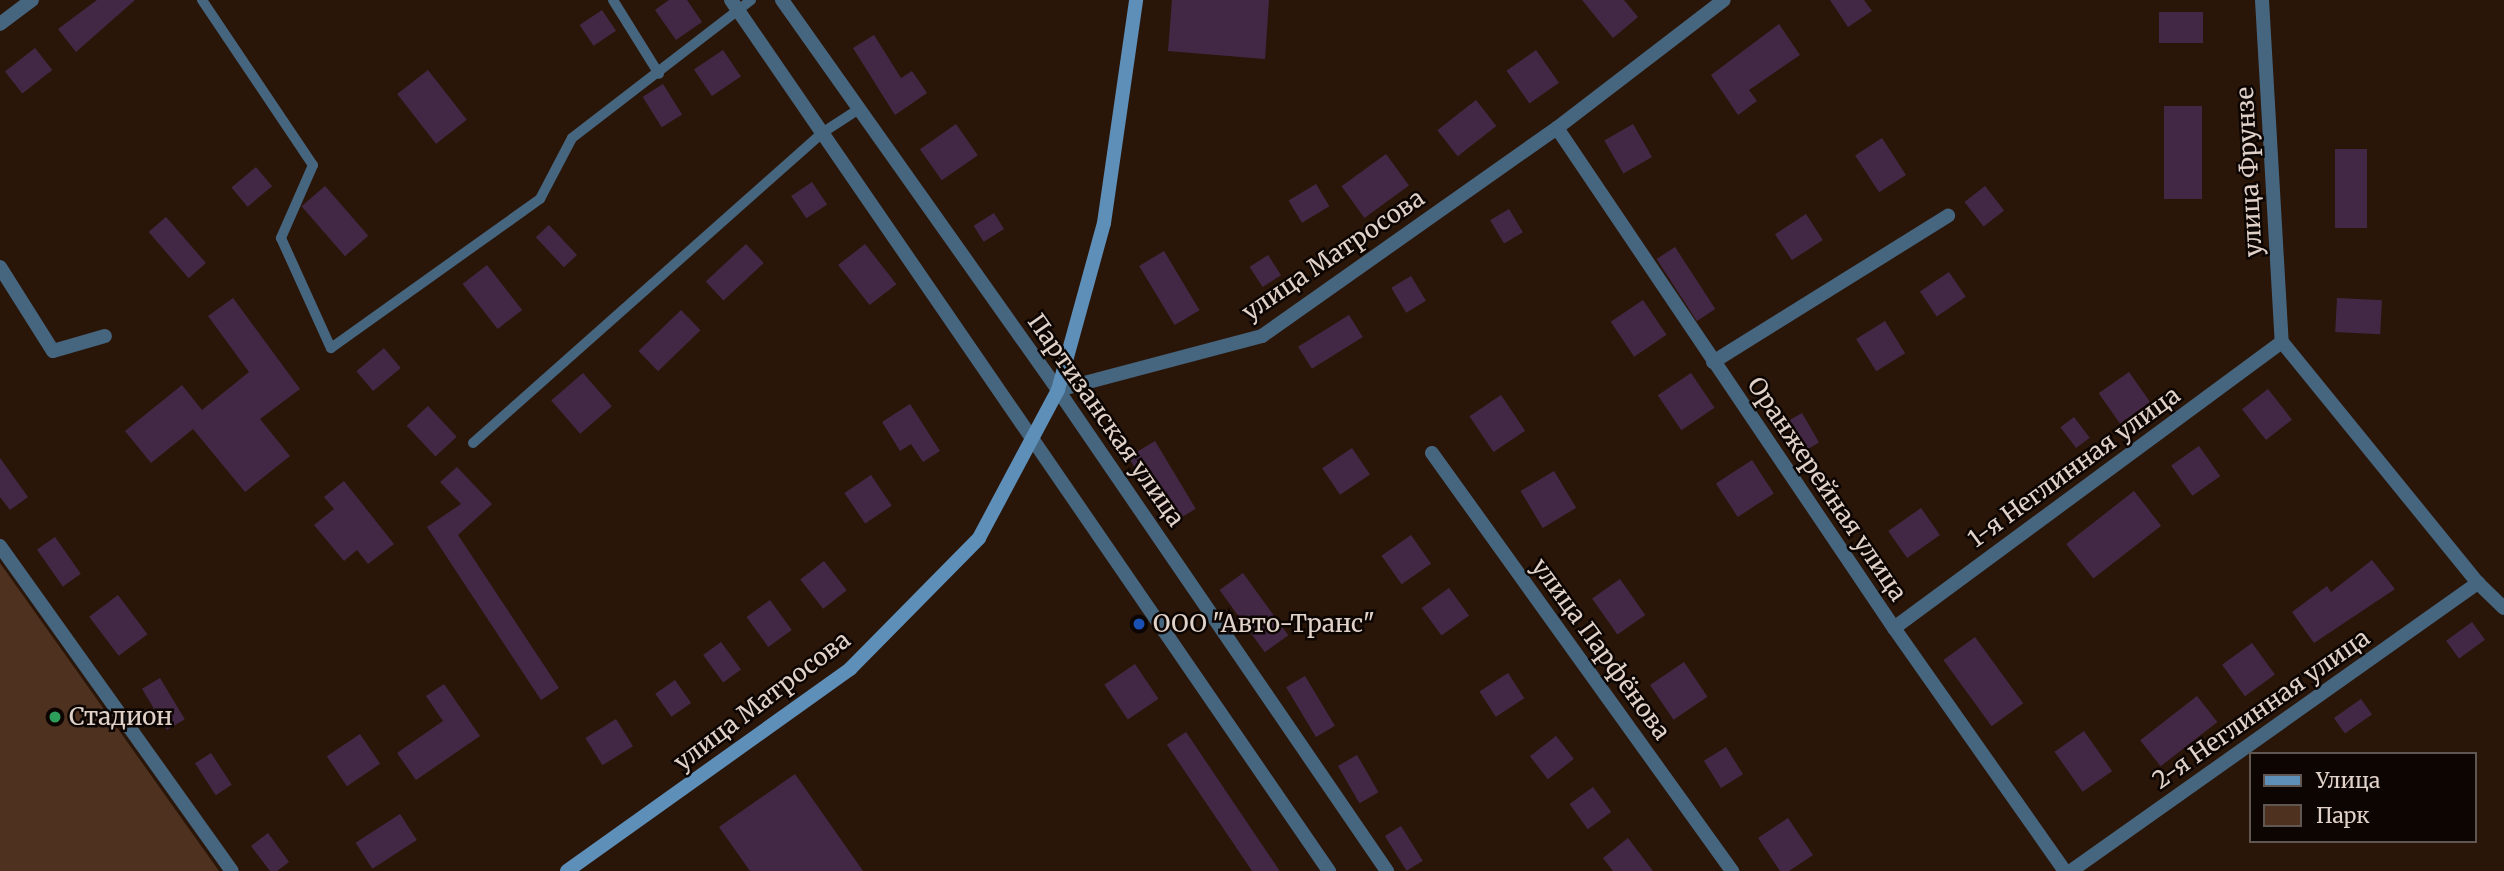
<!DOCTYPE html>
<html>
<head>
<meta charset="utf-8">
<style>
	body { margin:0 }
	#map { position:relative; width:2504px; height:871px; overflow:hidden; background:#2a1609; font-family:Merriweather,serif }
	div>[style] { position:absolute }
	.green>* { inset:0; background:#4f311f }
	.building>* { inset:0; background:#432846; transform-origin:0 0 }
	.lane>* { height:10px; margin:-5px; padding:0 5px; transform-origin:5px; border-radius:5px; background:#46657f }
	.street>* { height:14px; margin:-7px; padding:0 7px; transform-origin:7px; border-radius:7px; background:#46657f }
	.secondary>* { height:14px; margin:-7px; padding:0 7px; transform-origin:7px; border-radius:7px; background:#5d8fb9 }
	.dots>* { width:19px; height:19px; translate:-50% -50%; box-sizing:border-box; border:4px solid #0c0502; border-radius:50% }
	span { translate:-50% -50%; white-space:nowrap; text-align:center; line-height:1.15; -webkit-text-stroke:5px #0c0502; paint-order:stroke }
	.street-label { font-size:24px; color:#e0d1c9 }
	.poi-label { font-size:24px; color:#e0d1c9 }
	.left { translate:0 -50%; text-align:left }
	.legend { position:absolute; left:2249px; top:752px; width:228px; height:91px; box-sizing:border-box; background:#0c0502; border:2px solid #615752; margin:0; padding:9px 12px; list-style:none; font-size:21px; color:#e0d1c9 }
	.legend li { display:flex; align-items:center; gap:14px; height:35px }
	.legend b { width:35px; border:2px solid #615752 }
</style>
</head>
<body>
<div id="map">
	<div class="green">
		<i style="clip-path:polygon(0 563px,219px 871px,0 871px)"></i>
	</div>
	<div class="building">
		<i style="clip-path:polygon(97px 0,135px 0,76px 52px,58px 29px)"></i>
		<i style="clip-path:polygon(669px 0,687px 0,702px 22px,676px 40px,655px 10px)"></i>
		<i style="clip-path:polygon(1172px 0,1269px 0,1265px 59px,1168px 51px)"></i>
		<i style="clip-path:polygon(1582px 0,1624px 0,1638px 17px,1613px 38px)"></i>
		<i style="clip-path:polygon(1830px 0,1864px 0,1872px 11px,1848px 27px)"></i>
		<i style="left:602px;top:10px;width:25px;height:27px;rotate:56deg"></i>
		<i style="left:2203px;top:12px;width:31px;height:44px;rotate:90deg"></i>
		<i style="clip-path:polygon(1779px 24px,1800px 55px,1749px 90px,1757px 101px,1738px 115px,1711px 75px)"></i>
		<i style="clip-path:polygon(874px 35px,901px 78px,912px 71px,927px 93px,895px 115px,853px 48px)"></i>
		<i style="left:35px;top:48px;width:28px;height:38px;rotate:52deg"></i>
		<i style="left:723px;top:50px;width:32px;height:35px;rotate:56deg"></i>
		<i style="left:1536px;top:50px;width:40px;height:36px;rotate:55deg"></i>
		<i style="left:428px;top:70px;width:63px;height:39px;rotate:52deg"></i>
		<i style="left:663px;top:84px;width:36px;height:24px;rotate:58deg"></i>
		<i style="left:1476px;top:100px;width:33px;height:49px;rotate:52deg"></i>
		<i style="left:2164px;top:106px;width:38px;height:93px"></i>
		<i style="left:956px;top:124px;width:38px;height:44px;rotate:55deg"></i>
		<i style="left:1633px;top:124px;width:38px;height:33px;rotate:60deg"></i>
		<i style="left:1882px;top:138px;width:44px;height:32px;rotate:57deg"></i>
		<i style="left:2335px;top:149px;width:32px;height:79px"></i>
		<i style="left:1386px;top:154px;width:39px;height:55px;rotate:54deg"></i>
		<i style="left:256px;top:167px;width:25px;height:32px;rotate:50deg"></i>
		<i style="left:812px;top:182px;width:27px;height:25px;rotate:56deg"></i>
		<i style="left:1316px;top:184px;width:26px;height:32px;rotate:59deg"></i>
		<i style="left:325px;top:186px;width:66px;height:31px;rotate:49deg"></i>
		<i style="left:1985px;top:186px;width:31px;height:26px;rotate:52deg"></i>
		<i style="left:1509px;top:209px;width:27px;height:22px;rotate:59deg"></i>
		<i style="left:994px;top:213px;width:19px;height:24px;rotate:58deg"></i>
		<i style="left:1806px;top:214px;width:31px;height:37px;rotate:57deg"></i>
		<i style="left:166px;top:217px;width:61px;height:23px;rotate:49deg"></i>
		<i style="left:549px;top:225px;width:41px;height:18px;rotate:47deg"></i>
		<i style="left:746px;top:244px;width:26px;height:55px;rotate:47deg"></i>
		<i style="left:865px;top:244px;width:51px;height:34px;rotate:52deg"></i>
		<i style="left:1675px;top:247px;width:74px;height:22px;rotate:57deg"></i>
		<i style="left:1164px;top:251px;width:69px;height:29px;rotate:59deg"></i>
		<i style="left:1268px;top:255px;width:24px;height:22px;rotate:57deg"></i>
		<i style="left:487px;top:265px;width:57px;height:31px;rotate:52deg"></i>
		<i style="left:1949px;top:272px;width:30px;height:35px;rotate:56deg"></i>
		<i style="left:1411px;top:276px;width:29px;height:23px;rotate:59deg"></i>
		<i style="clip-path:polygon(233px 298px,300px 389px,260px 419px,290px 456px,245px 492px,193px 429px,151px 463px,125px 431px,182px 385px,202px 410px,249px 372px,208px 316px)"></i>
		<i style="left:2337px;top:298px;width:45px;height:34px;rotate:3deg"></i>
		<i style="left:1643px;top:300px;width:42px;height:39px;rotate:56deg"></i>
		<i style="left:681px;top:310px;width:28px;height:59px;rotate:46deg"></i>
		<i style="left:1349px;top:315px;width:26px;height:60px;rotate:58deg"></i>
		<i style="left:1885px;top:321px;width:38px;height:34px;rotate:58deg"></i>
		<i style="left:384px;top:348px;width:26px;height:36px;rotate:50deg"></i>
		<i style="left:2129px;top:372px;width:37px;height:37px;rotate:55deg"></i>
		<i style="left:583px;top:373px;width:44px;height:42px;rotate:49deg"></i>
		<i style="left:1691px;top:373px;width:42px;height:40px;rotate:56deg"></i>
		<i style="left:2268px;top:389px;width:39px;height:33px;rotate:52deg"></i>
		<i style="left:1501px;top:395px;width:43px;height:38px;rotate:56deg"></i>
		<i style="clip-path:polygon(910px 404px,940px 451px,923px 462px,911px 444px,900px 451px,882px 422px)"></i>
		<i style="left:428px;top:406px;width:42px;height:29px;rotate:47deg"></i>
		<i style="left:1802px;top:413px;width:34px;height:20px;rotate:60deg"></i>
		<i style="left:2074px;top:417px;width:26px;height:17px;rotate:53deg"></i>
		<i style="left:1155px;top:441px;width:79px;height:31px;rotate:59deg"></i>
		<i style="left:2199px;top:446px;width:37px;height:34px;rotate:55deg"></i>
		<i style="left:1352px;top:448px;width:32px;height:36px;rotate:56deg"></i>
		<i style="clip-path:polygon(0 458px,28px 497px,10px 510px,0 497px)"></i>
		<i style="left:1752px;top:460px;width:40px;height:43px;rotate:57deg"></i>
		<i style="clip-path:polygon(457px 467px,492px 504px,458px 535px,559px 688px,541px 700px,427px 527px,461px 504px,440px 482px)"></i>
		<i style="left:1554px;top:471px;width:43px;height:39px;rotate:59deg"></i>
		<i style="left:871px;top:475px;width:37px;height:32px;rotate:56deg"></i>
		<i style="clip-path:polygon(344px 481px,394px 544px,368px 564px,357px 550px,344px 561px,314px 525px,334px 509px,324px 497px)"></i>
		<i style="left:2134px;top:491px;width:44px;height:86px;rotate:52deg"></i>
		<i style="left:1921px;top:508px;width:33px;height:40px;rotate:55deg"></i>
		<i style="left:1411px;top:535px;width:35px;height:36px;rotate:55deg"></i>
		<i style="left:55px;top:537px;width:45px;height:22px;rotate:55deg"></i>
		<i style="clip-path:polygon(2372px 560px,2395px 589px,2314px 643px,2292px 612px,2327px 586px,2331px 592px)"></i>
		<i style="left:824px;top:561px;width:37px;height:30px;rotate:52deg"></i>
		<i style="left:1243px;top:573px;width:77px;height:29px;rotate:54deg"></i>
		<i style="left:1620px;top:579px;width:44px;height:34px;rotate:55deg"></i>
		<i style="left:1449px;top:588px;width:34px;height:34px;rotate:54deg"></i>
		<i style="left:118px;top:595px;width:49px;height:36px;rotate:53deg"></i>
		<i style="left:770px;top:600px;width:37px;height:29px;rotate:54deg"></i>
		<i style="left:2472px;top:622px;width:22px;height:32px;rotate:54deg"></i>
		<i style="left:1975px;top:637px;width:82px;height:39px;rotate:54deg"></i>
		<i style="left:721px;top:642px;width:34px;height:22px;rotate:54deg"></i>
		<i style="left:2252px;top:643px;width:39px;height:37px;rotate:54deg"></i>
		<i style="left:1684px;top:662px;width:42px;height:41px;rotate:56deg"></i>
		<i style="left:1135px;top:664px;width:42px;height:37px;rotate:56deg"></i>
		<i style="left:1508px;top:673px;width:30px;height:34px;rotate:57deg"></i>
		<i style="left:1305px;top:676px;width:58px;height:22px;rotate:59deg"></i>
		<i style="left:160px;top:678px;width:48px;height:21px;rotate:59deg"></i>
		<i style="left:675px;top:680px;width:28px;height:24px;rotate:55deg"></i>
		<i style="clip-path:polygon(444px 684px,480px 736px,416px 780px,397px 753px,443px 721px,426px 696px)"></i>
		<i style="left:2197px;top:696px;width:33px;height:72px;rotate:52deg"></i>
		<i style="left:2361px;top:699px;width:19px;height:33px;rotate:55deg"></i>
		<i style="left:616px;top:719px;width:32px;height:36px;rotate:58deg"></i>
		<i style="left:2084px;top:731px;width:49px;height:36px;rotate:55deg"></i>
		<i style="left:1186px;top:732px;width:168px;height:23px;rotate:56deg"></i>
		<i style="left:360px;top:734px;width:36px;height:40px;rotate:56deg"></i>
		<i style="left:1556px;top:736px;width:29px;height:33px;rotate:52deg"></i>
		<i style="left:1726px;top:747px;width:32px;height:26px;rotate:58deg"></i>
		<i style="left:211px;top:753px;width:38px;height:19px;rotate:57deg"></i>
		<i style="left:1357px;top:755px;width:43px;height:22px;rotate:60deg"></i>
		<i style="clip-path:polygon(795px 774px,863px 871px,750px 871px,719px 827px)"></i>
		<i style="left:1593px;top:787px;width:31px;height:29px;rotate:54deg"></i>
		<i style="left:400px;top:814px;width:31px;height:53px;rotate:57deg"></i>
		<i style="clip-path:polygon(1788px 818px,1813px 855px,1789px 871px,1780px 871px,1758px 838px)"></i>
		<i style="left:1401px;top:826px;width:41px;height:19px;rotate:58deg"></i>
		<i style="clip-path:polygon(268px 833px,289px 862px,277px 871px,270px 871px,251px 846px)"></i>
		<i style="clip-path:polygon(1628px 838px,1653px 871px,1613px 871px,1603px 858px)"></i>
	</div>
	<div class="lane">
		<i style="left:202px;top:0;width:199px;rotate:56.1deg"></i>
		<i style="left:313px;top:165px;width:80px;rotate:113.7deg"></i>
		<i style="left:281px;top:238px;width:121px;rotate:65.6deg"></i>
		<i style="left:331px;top:348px;width:257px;rotate:-35.5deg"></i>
		<i style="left:540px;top:199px;width:69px;rotate:-62.3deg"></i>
		<i style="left:572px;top:138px;width:226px;rotate:-37.6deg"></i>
		<i style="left:613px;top:0;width:87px;rotate:58.1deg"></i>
		<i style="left:473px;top:443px;width:467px;rotate:-41.6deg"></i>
		<i style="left:822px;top:133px;width:44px;rotate:-33deg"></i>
	</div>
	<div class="street">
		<i style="left:731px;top:0;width:1057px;rotate:55.53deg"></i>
		<i style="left:782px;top:0;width:478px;rotate:54.7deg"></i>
		<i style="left:1058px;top:390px;width:583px;rotate:55.63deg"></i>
		<i style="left:2262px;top:0;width:343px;rotate:86.7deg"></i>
		<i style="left:0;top:24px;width:40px;rotate:-37deg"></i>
		<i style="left:1557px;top:128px;width:603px;rotate:56.02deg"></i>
		<i style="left:1894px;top:628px;width:297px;rotate:54.9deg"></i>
		<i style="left:0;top:267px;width:99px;rotate:57.8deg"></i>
		<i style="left:53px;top:351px;width:54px;rotate:-16.1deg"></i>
		<i style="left:2282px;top:342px;width:311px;rotate:50.9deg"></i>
		<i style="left:2478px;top:583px;width:36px;rotate:44deg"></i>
		<i style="left:1713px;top:362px;width:277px;rotate:-31.9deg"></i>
		<i style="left:1058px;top:390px;width:211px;rotate:-14.8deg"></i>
		<i style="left:1262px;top:336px;width:361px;rotate:-35.2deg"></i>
		<i style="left:1557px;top:128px;width:210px;rotate:-37.5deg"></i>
		<i style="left:1432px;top:453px;width:515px;rotate:54.33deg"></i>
		<i style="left:0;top:546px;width:399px;rotate:54.5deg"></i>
		<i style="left:1894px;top:628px;width:482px;rotate:-36.4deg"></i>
		<i style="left:2071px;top:871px;width:499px;rotate:-35.3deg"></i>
	</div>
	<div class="secondary">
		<i style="left:567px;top:871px;width:348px;rotate:-35.5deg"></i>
		<i style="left:850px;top:669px;width:184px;rotate:-45.4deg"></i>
		<i style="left:979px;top:538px;width:168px;rotate:-61.9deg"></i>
		<i style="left:1058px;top:390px;width:173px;rotate:-74.6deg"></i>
		<i style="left:1104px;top:223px;width:225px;rotate:-81.8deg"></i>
	</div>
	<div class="dots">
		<i style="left:1139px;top:624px;background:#1a4fb4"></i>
		<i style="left:55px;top:717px;background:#2e9e5b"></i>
	</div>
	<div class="street-label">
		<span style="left:2249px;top:172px;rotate:-93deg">улица Фрунзе</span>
		<span style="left:1333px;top:255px;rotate:-34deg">улица Матросова</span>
		<span style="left:1106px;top:420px;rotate:55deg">Партизанская улица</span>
		<span style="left:2074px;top:467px;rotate:-36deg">1-я Неглинная улица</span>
		<span style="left:1827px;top:489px;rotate:56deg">Оранжерейная улица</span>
		<span style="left:1601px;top:649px;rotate:54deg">улица Парфёнова</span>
		<span style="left:762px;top:701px;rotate:-37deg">улица Матросова</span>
		<span style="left:2261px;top:709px;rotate:-35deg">2-я Неглинная улица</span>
	</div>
	<div class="poi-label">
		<span class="left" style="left:1153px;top:624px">ООО "Авто-Транс"</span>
		<span class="left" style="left:69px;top:717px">Стадион</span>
	</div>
	<ul class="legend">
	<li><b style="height:9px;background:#5d8fb9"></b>Улица</li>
	<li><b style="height:19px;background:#4f311f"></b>Парк</li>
	</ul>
</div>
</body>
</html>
